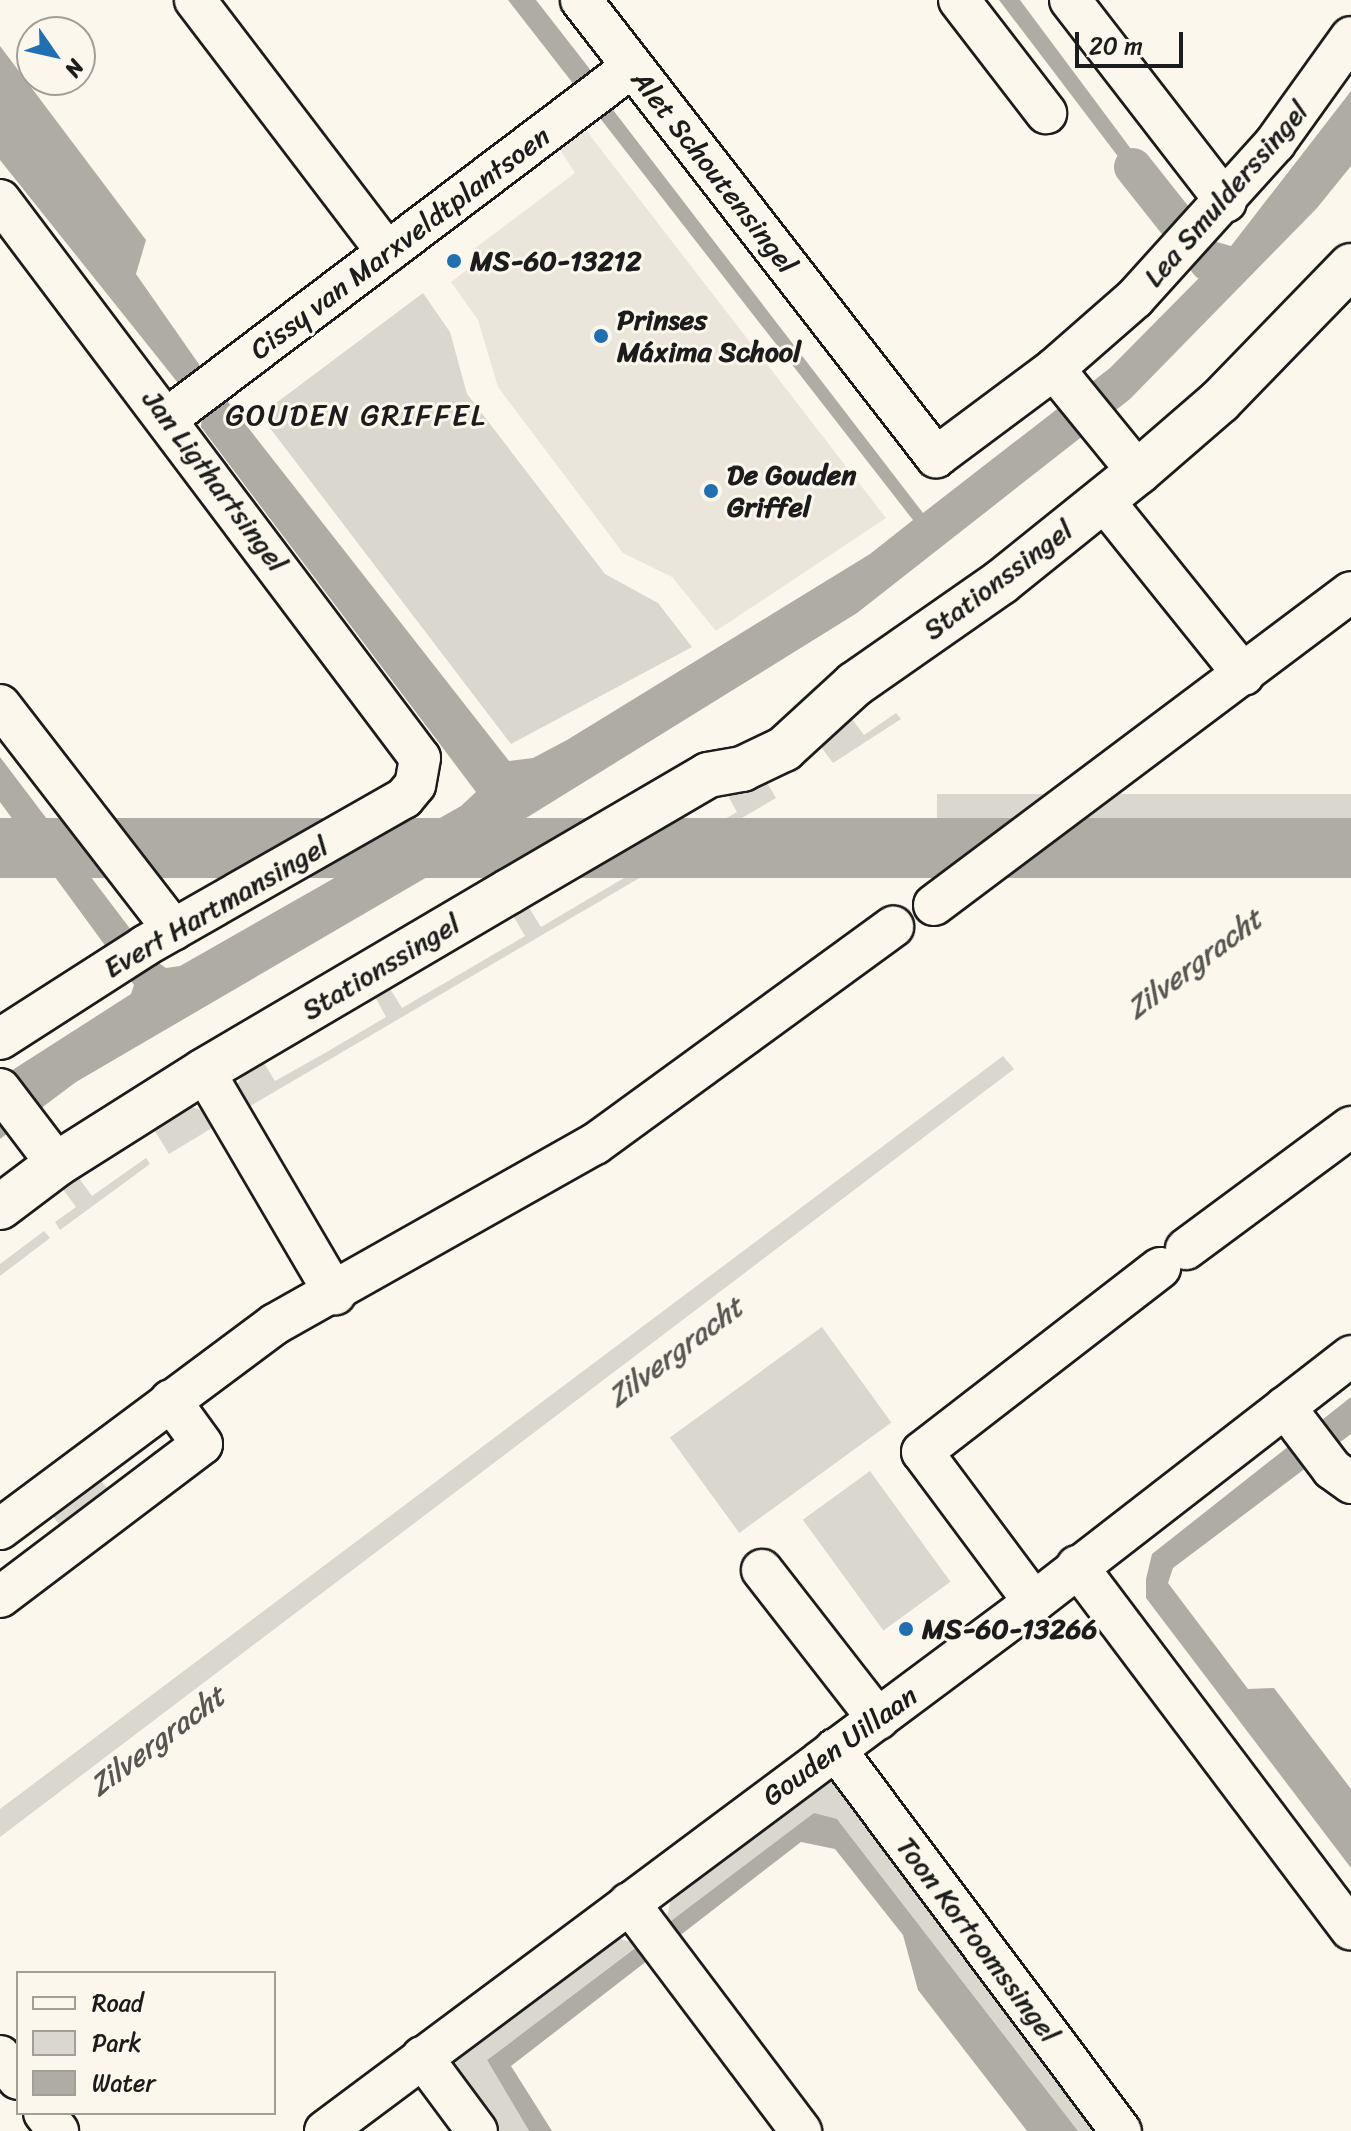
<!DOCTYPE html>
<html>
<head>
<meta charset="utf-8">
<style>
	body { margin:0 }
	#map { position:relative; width:1351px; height:2131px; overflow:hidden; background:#fbf7ec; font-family:Sriracha,sans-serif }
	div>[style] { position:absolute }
	.built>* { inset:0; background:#eae6dc }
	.green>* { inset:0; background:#dad7ce; transform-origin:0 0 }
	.water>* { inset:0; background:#afaca5; transform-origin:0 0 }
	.canal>* { height:38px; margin:-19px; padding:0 19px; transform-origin:19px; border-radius:19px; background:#afaca5 }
	.roads { filter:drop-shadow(2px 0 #1c1c1c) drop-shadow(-2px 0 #1c1c1c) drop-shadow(0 2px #1c1c1c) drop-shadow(0 -2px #1c1c1c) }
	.street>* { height:40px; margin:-20px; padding:0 20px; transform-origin:20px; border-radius:20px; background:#fbf7ec }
	.secondary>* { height:44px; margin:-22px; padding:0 22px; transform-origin:22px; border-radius:22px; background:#fbf7ec }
	.dots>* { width:22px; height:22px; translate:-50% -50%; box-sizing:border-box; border:4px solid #fbf7ec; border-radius:50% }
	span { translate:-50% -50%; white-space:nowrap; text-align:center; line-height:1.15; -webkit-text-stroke:6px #fbf7ec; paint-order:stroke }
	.street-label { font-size:28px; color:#1c1c1c }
	.poi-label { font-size:28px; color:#1c1c1c; font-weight:700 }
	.left { translate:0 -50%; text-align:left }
	.neighbourhood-label { font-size:30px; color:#1c1c1c; letter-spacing:2px }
	.water-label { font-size:30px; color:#575653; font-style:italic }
	.legend { position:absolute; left:16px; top:1971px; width:260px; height:144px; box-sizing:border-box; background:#fbf7ec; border:2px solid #a29f99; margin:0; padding:10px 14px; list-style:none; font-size:24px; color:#1c1c1c }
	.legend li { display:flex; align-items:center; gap:16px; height:40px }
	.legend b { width:40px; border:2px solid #a29f99 }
	.north { position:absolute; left:16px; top:16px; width:80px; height:80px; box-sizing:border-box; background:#fbf7ec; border:2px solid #a29f99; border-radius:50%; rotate:124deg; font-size:22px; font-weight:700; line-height:32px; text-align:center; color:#1c1c1c }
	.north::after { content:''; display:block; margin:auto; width:28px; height:36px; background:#1f6fb2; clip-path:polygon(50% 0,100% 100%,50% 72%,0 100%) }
	.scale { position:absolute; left:1075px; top:32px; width:108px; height:36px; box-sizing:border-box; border:4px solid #1c1c1c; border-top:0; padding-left:10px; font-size:24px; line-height:28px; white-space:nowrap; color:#1c1c1c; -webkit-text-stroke:6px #fbf7ec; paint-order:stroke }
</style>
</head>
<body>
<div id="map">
	<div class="built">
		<i style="clip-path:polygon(585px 129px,886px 518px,716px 631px,672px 577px,623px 553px,498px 387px,478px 320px,451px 282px,481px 259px,474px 249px,575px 173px,559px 148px)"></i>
	</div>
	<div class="green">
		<i style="clip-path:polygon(423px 293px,450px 332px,467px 394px,605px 574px,658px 603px,692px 647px,511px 744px,260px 415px)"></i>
		<i style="clip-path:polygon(847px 712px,864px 735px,896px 713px,901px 719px,833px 763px,815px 739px)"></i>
		<i style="clip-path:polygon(761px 772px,776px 798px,240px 1112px,235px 1088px,249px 1065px,261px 1058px,275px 1081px,325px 1053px,386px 1017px,373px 993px,387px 984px,402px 1008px,525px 936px,511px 912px,526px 903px,541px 927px,663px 855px,650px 831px,666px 822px,680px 845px,737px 812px,724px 789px)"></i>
		<i style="left:1351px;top:794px;width:24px;height:414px;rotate:90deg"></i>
		<i style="clip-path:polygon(1003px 1056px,1014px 1069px,0 1837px,0 1809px)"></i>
		<i style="clip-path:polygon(187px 1106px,203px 1110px,217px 1125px,169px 1154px,150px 1123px)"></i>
		<i style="clip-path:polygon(146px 1158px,150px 1164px,60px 1230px,55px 1222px,76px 1207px,59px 1184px,76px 1174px,92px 1196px)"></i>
		<i style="clip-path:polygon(44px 1231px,50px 1238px,0 1276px,0 1264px)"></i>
		<i style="left:822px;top:1327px;width:118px;height:188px;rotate:54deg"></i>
		<i style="left:94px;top:1471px;width:30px;height:60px;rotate:53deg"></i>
		<i style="left:870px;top:1471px;width:137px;height:83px;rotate:54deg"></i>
		<i style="clip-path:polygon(818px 1777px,835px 1778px,1107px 2131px,1078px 2131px,837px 1819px,666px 1924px,672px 1892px)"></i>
		<i style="clip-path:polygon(608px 1936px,640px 1944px,487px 2060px,529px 2131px,492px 2131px,453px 2067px,463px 2048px)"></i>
	</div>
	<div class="water">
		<i style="clip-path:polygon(508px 0,536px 0,589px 68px,610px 106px,923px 513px,1110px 368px,1201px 276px,1195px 261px,1213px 241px,1231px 246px,1351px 91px,1351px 166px,1317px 208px,1130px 399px,857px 613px,494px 838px,76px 1082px,0 1139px,0 1078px,131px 994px,134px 985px,0 802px,0 757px,153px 959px,166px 968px,180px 966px,461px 806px,476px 792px,201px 427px,202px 413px,0 160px,0 46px,146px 240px,136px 274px,203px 370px,509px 761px,533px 758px,567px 740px,870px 554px,913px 520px)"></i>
		<i style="clip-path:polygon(999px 0,1020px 0,1169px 200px,1161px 213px)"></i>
		<i style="left:1351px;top:818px;width:60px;height:1692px;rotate:90deg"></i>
		<i style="clip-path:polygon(1351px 1397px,1351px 1434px,1173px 1568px,1168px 1583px,1248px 1689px,1274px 1688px,1351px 1789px,1351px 1868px,1146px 1598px,1146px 1579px,1152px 1554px)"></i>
		<i style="clip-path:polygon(814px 1813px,837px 1819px,1078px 2131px,1027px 2131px,918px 1990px,903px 1935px,835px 1849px,801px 1842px,511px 2066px,552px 2131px,529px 2131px,487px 2060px)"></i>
	</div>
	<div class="canal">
		<i style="left:1133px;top:167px;width:122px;rotate:51.6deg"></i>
	</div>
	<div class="roads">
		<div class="street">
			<i style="left:195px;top:0;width:317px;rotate:52.7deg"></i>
			<i style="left:581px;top:0;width:579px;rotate:52.16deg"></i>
			<i style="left:936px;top:457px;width:147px;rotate:-36.7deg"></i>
			<i style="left:1054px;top:369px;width:108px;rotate:-41.2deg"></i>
			<i style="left:1135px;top:298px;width:209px;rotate:-47.9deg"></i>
			<i style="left:1275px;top:143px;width:130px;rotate:-54.4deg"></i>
			<i style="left:959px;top:0;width:143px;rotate:52.4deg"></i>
			<i style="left:1070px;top:0;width:255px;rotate:52.3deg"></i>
			<i style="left:0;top:200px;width:698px;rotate:53.03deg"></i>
			<i style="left:420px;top:758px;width:27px;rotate:100deg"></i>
			<i style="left:415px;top:785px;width:17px;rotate:130deg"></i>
			<i style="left:404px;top:798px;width:298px;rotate:150.3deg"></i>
			<i style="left:145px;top:946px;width:172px;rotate:147.3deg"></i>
			<i style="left:1054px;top:369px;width:133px;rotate:50.8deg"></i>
			<i style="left:168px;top:418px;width:582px;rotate:-37.11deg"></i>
			<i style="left:1104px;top:501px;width:223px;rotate:51.2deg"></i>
			<i style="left:0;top:705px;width:284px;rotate:52.3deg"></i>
			<i style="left:934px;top:905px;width:521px;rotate:-36.89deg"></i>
			<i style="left:204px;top:1071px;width:259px;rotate:59.6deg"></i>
			<i style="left:0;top:1089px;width:94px;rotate:52.8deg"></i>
			<i style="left:1186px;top:1249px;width:205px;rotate:-36.5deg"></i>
			<i style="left:1285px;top:1407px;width:78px;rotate:52.8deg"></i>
			<i style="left:1332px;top:1469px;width:24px;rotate:36deg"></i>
			<i style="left:0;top:1529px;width:343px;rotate:-36.7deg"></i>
			<i style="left:275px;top:1324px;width:367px;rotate:-29.4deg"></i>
			<i style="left:595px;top:1144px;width:369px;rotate:-36.1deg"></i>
			<i style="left:1077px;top:1566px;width:455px;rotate:53deg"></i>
			<i style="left:762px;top:1570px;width:189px;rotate:52.1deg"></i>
			<i style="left:0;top:1597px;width:253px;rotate:-37.1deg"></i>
			<i style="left:202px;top:1444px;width:54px;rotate:-126deg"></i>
			<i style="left:1034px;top:1602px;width:187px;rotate:-126.7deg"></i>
			<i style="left:922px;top:1452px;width:301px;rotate:-37.7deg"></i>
			<i style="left:835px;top:1749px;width:477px;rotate:53.2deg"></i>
			<i style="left:629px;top:1903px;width:286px;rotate:53deg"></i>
			<i style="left:0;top:2056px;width:29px;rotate:52deg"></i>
			<i style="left:422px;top:2057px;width:92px;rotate:53.4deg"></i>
			<i style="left:44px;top:2113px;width:23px;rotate:52deg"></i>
			<i style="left:325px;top:2131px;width:885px;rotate:-36.73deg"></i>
			<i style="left:1034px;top:1602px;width:401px;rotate:-37.8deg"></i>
		</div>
		<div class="secondary">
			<i style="left:0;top:1207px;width:71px;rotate:-37deg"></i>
			<i style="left:57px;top:1164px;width:174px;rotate:-32.3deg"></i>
			<i style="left:204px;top:1071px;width:353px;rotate:-30.5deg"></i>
			<i style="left:508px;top:892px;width:232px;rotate:-30.3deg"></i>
			<i style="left:708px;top:775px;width:35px;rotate:-10deg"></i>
			<i style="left:742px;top:769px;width:47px;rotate:-25.5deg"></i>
			<i style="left:784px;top:749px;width:96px;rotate:-42.5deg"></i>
			<i style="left:855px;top:684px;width:178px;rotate:-34.9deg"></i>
			<i style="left:1001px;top:582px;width:176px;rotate:-38.8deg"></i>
			<i style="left:1138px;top:472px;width:108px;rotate:-40.9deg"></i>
			<i style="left:1220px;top:401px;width:188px;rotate:-45.9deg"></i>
		</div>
	</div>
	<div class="dots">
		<i style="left:454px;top:261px;background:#1f6fb2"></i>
		<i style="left:601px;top:336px;background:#1f6fb2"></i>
		<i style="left:711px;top:491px;background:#1f6fb2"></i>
		<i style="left:906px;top:1629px;background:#1f6fb2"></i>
	</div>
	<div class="street-label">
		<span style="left:714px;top:172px;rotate:52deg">Alet Schoutensingel</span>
		<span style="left:1226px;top:194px;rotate:-49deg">Lea Smulderssingel</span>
		<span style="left:400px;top:243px;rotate:-37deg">Cissy van Marxveldtplantsoen</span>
		<span style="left:215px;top:481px;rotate:53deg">Jan Ligthartsingel</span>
		<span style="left:998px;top:580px;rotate:-37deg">Stationssingel</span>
		<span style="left:216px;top:907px;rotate:-30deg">Evert Hartmansingel</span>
		<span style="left:381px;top:967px;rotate:-31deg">Stationssingel</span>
		<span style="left:840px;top:1746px;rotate:-36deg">Gouden Uillaan</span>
		<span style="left:978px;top:1940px;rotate:53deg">Toon Kortoomssingel</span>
	</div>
	<div class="poi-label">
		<span class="left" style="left:470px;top:261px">MS-60-13212</span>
		<span class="left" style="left:617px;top:336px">Prinses<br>Máxima School</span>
		<span class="left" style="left:727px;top:491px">De Gouden<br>Griffel</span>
		<span class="left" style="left:922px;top:1629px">MS-60-13266</span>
	</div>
	<div class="neighbourhood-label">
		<span style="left:356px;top:415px">GOUDEN GRIFFEL</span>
	</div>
	<div class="water-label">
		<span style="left:1194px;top:964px;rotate:-37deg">Zilvergracht</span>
		<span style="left:675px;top:1352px;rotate:-37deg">Zilvergracht</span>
		<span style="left:157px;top:1741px;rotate:-37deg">Zilvergracht</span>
	</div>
	<ul class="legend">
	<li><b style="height:10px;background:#fbf7ec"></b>Road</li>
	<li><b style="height:22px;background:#dad7ce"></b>Park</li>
	<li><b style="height:22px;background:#afaca5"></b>Water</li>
	</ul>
	<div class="north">N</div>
	<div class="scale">20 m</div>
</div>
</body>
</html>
